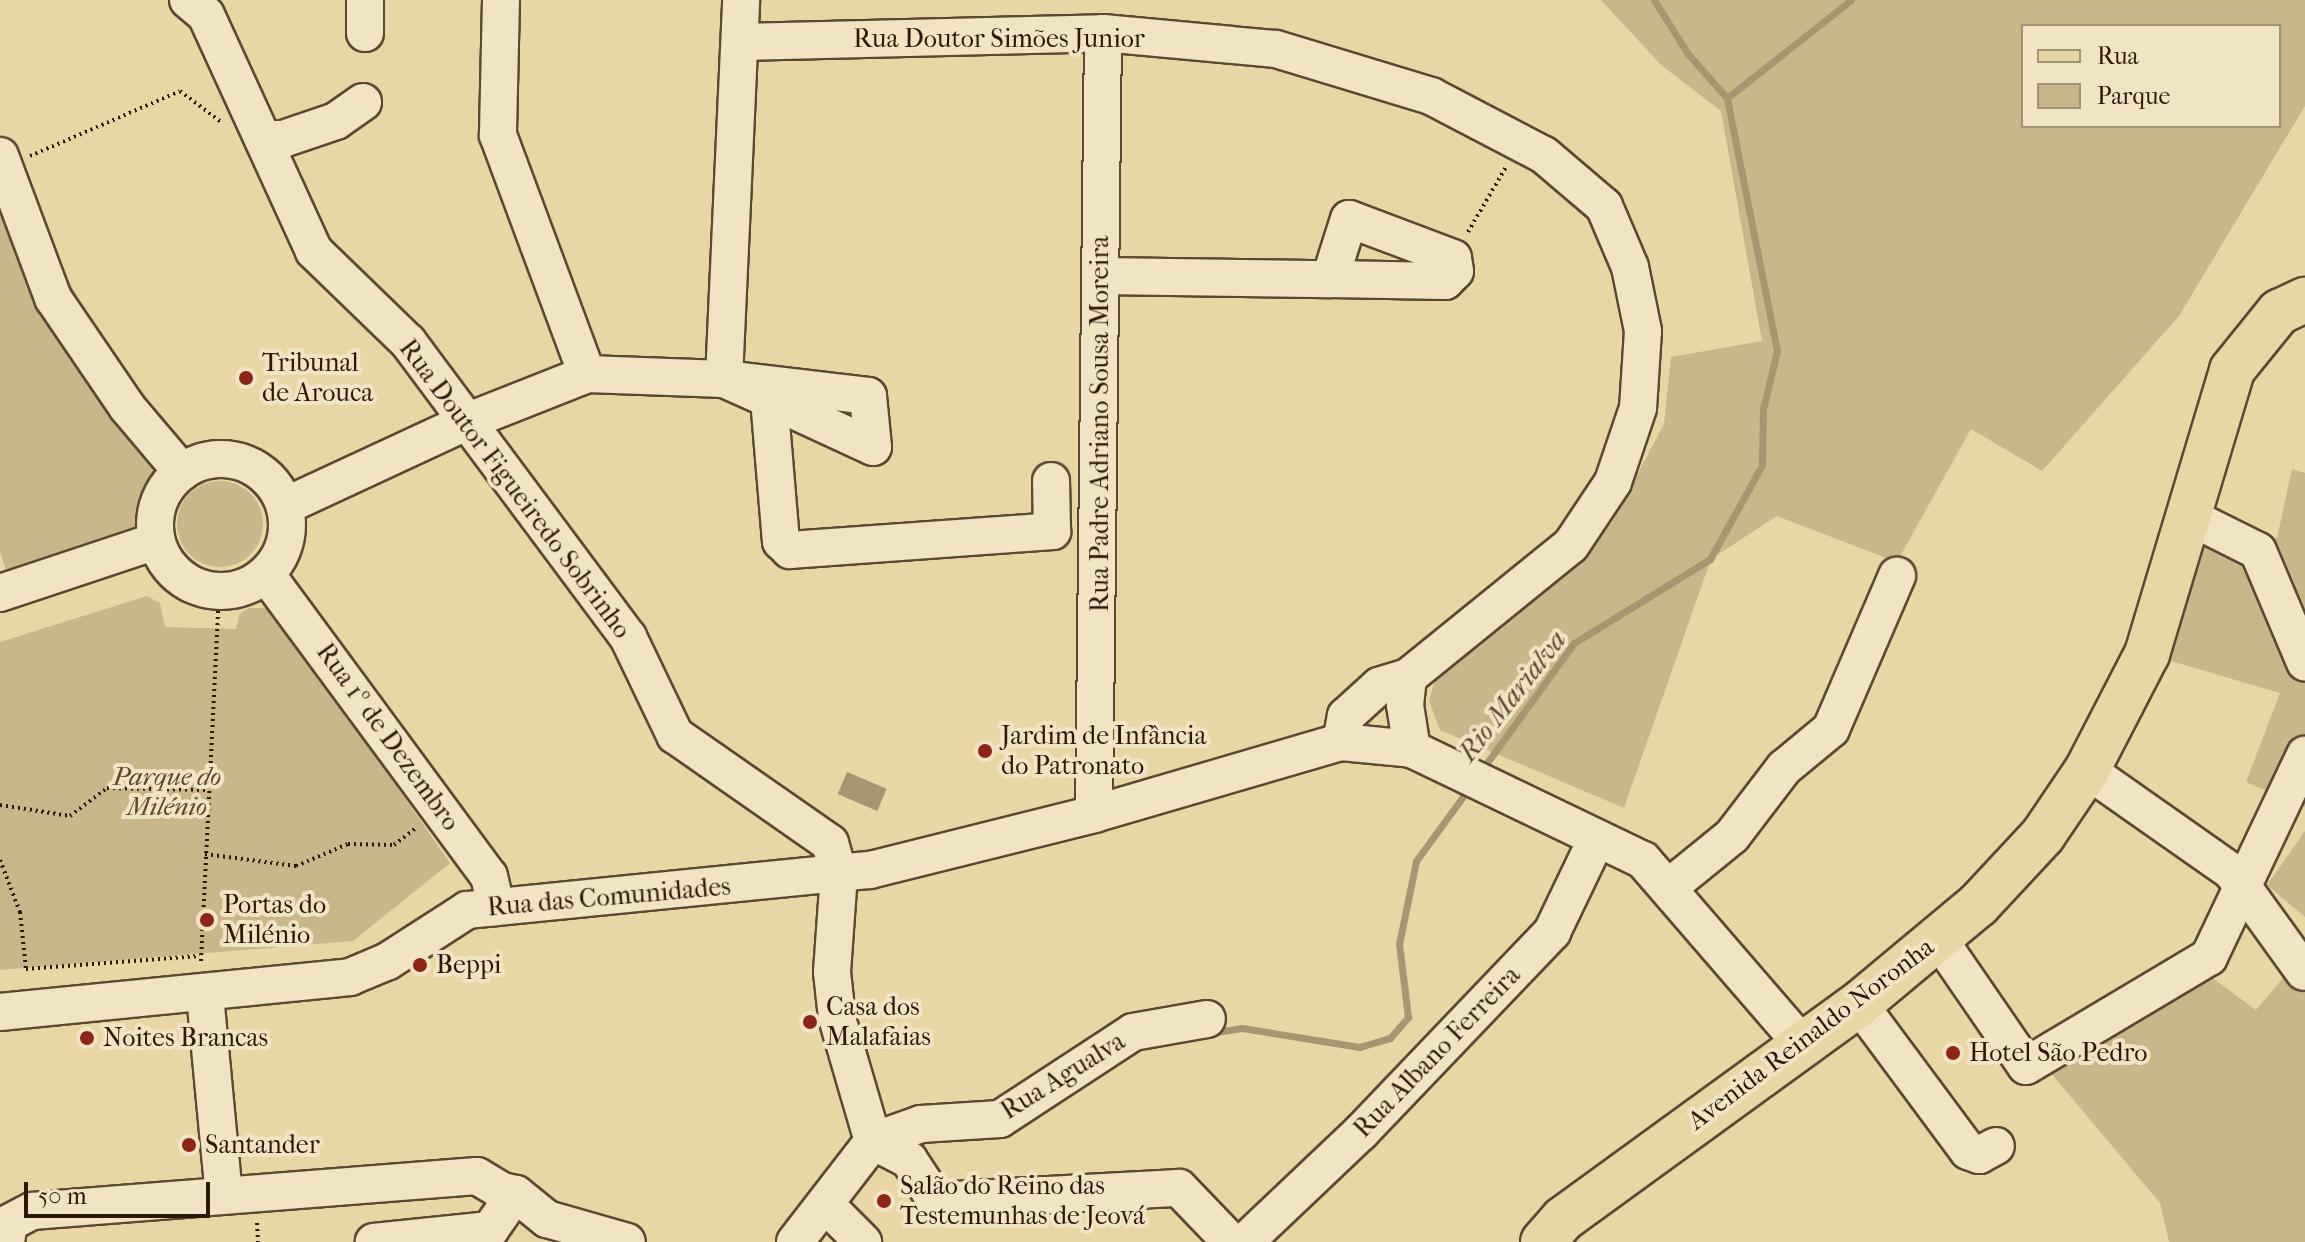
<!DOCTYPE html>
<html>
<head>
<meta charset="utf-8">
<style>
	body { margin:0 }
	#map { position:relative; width:2305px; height:1242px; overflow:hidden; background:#e9d6a5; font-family:"IM FELL French Canon",serif }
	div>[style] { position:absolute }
	.green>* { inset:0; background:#c9b68b }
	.round { border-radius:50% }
	.water>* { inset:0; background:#a99571; transform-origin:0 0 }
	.stream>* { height:7px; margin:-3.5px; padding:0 3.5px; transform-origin:3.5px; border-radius:3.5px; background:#a99571 }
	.path>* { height:4px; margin-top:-2px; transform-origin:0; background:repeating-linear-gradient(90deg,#2e180d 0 2px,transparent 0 6px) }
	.roads { filter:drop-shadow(2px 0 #5d4833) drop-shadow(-2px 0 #5d4833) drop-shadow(0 2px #5d4833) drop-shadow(0 -2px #5d4833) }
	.minor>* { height:36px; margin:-18px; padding:0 18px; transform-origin:18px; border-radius:18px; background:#f1e4c4 }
	.minor>.ring { margin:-18px; padding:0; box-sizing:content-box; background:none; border:36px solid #f1e4c4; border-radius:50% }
	.major>* { height:44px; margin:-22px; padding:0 22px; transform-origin:22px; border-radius:22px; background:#e9d6a5 }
	.dots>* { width:22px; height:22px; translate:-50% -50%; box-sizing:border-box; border:4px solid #f1e4c4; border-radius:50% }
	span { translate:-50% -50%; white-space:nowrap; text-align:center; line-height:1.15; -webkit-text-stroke:8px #f1e4c4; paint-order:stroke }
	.street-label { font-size:26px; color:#2e180d }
	.poi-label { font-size:26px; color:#2e180d }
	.left { translate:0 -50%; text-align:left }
	.park-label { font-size:26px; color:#5c4733; font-style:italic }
	.water-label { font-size:28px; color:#5f4a35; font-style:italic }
	.legend { position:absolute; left:2021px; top:24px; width:260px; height:104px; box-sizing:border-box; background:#f1e4c4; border:2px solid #a3927b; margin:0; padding:10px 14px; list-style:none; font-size:24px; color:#2e180d }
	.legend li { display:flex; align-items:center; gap:16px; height:40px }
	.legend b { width:40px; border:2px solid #a3927b }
	.scale { position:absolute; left:24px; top:1182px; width:186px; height:36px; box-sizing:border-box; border:4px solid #2e180d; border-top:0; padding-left:10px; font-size:24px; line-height:28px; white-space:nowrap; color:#2e180d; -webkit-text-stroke:6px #f1e4c4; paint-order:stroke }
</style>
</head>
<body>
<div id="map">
	<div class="green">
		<i style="clip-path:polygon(evenodd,1601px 0,2305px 0,2305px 106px,2179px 316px,2042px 471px,1971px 429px,1897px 562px,1777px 516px,1711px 559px,1624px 808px,1440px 730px,1429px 701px,1435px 679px,1536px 596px,1611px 524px,1664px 424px,1671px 357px,1762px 341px,1721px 111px,1661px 65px,1601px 0,2023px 26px,2279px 26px,2279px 126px,2023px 126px,2023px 26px)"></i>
		<i style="clip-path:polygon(12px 179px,160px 445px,156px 541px,12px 589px,0 552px,0 183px)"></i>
		<i style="clip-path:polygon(2292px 469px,2305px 473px,2305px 807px,2246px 782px,2280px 693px,2147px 654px,2178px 550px,2277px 538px)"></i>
		<i class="round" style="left:177px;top:481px;width:86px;height:86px"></i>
		<i style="clip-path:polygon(147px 596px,160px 603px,165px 627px,236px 629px,240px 613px,249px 608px,273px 608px,450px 863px,353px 941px,0 970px,0 642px)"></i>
		<i style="clip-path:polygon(2305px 831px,2305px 917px,2267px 885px)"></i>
		<i style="clip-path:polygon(2305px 952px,2305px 1242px,2169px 1242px,2160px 1203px,2045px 1066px,2203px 971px,2256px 1010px)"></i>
	</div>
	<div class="water">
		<i style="left:847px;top:772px;width:43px;height:24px;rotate:23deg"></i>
	</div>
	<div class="stream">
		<i style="left:1654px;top:0;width:64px;rotate:57.8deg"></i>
		<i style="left:1688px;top:54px;width:59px;rotate:48.4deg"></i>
		<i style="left:1481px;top:771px;width:158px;rotate:-54deg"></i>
		<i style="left:1574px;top:643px;width:160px;rotate:-31.7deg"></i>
		<i style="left:1710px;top:559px;width:107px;rotate:-61deg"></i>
		<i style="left:1762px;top:465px;width:56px;rotate:-89deg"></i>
		<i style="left:1763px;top:409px;width:60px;rotate:-76.4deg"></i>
		<i style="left:1777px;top:351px;width:258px;rotate:-101.2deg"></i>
		<i style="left:1727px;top:98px;width:158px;rotate:-38.3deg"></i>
		<i style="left:1210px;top:1033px;width:32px;rotate:-9deg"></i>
		<i style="left:1242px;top:1028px;width:119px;rotate:9.2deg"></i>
		<i style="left:1359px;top:1047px;width:32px;rotate:-16deg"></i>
		<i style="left:1390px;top:1038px;width:28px;rotate:-49deg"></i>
		<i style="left:1408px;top:1017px;width:74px;rotate:-97deg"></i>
		<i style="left:1399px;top:944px;width:85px;rotate:-78.4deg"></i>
		<i style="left:1416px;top:861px;width:90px;rotate:-54deg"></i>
	</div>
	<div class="path">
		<i style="left:30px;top:156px;width:163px;rotate:-23.4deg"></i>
		<i style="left:180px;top:91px;width:51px;rotate:37.1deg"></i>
		<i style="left:1468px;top:232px;width:75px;rotate:-59.7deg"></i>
		<i style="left:0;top:805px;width:71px;rotate:8.9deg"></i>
		<i style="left:70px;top:816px;width:46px;rotate:-37.1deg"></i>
		<i style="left:107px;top:788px;width:101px;rotate:1.1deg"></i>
		<i style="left:205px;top:854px;width:92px;rotate:7.5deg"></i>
		<i style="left:296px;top:866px;width:56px;rotate:-22.9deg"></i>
		<i style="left:348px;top:844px;width:46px;rotate:1.2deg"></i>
		<i style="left:394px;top:845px;width:28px;rotate:-38deg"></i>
		<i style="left:0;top:860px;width:56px;rotate:69deg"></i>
		<i style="left:20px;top:912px;width:57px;rotate:84deg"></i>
		<i style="left:26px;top:969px;width:174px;rotate:-4.3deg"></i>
		<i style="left:201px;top:961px;width:369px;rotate:-87.2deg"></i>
		<i style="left:257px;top:1223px;width:19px;rotate:87deg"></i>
	</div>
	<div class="roads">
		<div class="minor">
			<i style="left:188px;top:0;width:23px;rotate:40deg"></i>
			<i style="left:206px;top:15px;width:260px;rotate:65.4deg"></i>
			<i style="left:314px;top:251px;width:131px;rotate:44.1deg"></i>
			<i style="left:408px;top:342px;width:368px;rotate:53.3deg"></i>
			<i style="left:628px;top:637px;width:109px;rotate:64.4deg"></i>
			<i style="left:675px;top:735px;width:189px;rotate:34.9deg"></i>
			<i style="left:830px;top:843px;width:32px;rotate:74deg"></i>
			<i style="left:839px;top:874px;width:98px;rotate:94.1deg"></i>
			<i style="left:832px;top:972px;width:46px;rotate:83.8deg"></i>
			<i style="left:837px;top:1018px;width:128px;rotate:73.7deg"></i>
			<i style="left:501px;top:0;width:135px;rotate:91.3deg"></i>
			<i style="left:498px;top:135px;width:255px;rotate:69.6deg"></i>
			<i style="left:365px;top:33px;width:33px;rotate:-90deg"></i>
			<i style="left:741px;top:42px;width:362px;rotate:-1.4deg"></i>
			<i style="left:1103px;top:33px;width:174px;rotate:5.3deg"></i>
			<i style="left:1276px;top:49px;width:162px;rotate:16.9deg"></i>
			<i style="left:1431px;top:96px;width:127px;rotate:27.6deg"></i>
			<i style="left:1544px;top:155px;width:79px;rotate:40.4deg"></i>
			<i style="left:1604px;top:206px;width:66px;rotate:66.9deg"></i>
			<i style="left:1630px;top:267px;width:65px;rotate:78.5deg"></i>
			<i style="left:1643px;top:331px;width:77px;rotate:93.7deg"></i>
			<i style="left:1638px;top:408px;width:78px;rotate:108.7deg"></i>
			<i style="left:1613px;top:482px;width:76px;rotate:123.7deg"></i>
			<i style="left:1571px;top:545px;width:210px;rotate:141deg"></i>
			<i style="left:1408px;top:677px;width:30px;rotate:163deg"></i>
			<i style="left:1379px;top:686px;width:45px;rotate:137.7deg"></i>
			<i style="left:1346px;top:716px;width:26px;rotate:101deg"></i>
			<i style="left:263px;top:139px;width:20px"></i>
			<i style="left:283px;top:139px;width:56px;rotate:-18.8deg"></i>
			<i style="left:336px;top:121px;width:33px;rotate:-35deg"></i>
			<i style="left:0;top:156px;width:152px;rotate:69.5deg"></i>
			<i style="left:53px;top:298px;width:132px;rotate:55.8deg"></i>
			<i style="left:127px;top:407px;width:85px;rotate:49.8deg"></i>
			<i style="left:1101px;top:276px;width:229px;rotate:0.8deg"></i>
			<i style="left:1330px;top:279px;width:115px;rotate:1deg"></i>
			<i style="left:1445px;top:281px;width:14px;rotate:-45deg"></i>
			<i style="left:1455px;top:271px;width:13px;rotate:-99deg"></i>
			<i style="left:1453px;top:258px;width:111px;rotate:-159.4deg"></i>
			<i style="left:1349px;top:219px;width:63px;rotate:107.6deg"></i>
			<i style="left:724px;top:379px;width:145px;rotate:6.7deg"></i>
			<i style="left:868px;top:396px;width:51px;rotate:84.4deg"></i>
			<i style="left:873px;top:447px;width:115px;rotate:-155.2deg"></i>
			<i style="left:769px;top:399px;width:49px;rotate:-156deg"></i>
			<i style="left:769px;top:399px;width:143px;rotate:85.2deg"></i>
			<i style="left:781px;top:541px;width:13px;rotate:45deg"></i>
			<i style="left:790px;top:550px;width:263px;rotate:-4.1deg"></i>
			<i style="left:1052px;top:531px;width:50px;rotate:-91.1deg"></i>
			<i class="ring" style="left:155px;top:459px;width:96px;height:96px"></i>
			<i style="left:285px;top:506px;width:200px;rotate:-24.9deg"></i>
			<i style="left:466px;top:422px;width:130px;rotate:-21.6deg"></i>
			<i style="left:587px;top:374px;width:137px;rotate:2.1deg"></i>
			<i style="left:724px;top:379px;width:379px;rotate:-87.4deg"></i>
			<i style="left:2188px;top:516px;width:78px;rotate:26.6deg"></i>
			<i style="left:2258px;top:551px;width:121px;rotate:67.1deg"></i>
			<i style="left:266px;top:574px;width:375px;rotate:53.6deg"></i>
			<i style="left:489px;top:876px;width:32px;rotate:77deg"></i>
			<i style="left:0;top:593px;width:164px;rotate:-18.4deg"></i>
			<i style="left:1408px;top:677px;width:28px;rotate:96deg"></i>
			<i style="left:1405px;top:705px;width:45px;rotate:81deg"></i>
			<i style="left:2087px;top:770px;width:177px;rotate:35.1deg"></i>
			<i style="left:2232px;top:872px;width:123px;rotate:54.2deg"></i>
			<i style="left:1094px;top:814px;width:781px;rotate:-89.34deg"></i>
			<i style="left:1668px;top:888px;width:82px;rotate:-39.1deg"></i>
			<i style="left:1732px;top:836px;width:86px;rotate:-52.6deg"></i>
			<i style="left:1784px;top:768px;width:61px;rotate:-39.7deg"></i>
			<i style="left:1831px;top:729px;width:167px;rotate:-66.7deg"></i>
			<i style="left:1938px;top:938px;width:155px;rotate:55.5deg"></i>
			<i style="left:2026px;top:1066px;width:213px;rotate:-30.8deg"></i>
			<i style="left:2209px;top:957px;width:224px;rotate:-64.6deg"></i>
			<i style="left:205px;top:995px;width:201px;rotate:84.6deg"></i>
			<i style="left:1859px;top:1004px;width:183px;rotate:53.4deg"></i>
			<i style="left:1968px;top:1151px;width:12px;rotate:20deg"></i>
			<i style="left:1979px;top:1155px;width:19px;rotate:-28deg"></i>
			<i style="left:0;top:1012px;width:352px;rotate:-5.7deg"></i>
			<i style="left:350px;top:977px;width:41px;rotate:-22.8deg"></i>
			<i style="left:388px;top:961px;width:94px;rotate:-32.8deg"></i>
			<i style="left:467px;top:910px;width:405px;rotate:-5.7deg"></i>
			<i style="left:870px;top:870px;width:231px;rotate:-14deg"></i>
			<i style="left:1094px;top:814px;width:257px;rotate:-16.3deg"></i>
			<i style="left:1341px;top:742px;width:71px;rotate:5.6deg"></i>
			<i style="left:1412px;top:749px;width:256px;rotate:25.7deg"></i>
			<i style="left:1643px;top:860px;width:243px;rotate:49.2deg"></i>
			<i style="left:873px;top:1141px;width:41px;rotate:27.8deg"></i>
			<i style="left:909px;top:1160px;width:49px;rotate:56.6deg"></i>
			<i style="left:936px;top:1201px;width:243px;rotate:-3.1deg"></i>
			<i style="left:1179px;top:1188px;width:75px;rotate:46.1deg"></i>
			<i style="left:873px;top:1141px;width:51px;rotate:-19.5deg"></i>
			<i style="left:921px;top:1124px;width:79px;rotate:-3.6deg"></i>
			<i style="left:1000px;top:1119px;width:159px;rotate:-33.2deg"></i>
			<i style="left:1133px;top:1032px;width:75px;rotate:-10deg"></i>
			<i style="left:502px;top:1191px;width:14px;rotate:12deg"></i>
			<i style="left:516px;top:1194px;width:40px;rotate:39deg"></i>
			<i style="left:547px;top:1219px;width:83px;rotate:16deg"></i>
			<i style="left:825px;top:1204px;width:54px;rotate:45deg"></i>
			<i style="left:6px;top:1242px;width:19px;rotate:-81deg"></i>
			<i style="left:9px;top:1223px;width:26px;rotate:-28deg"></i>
			<i style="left:32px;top:1211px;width:446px;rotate:-4.5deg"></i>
			<i style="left:477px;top:1176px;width:29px;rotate:31deg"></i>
			<i style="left:502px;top:1191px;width:16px;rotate:76deg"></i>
			<i style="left:506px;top:1207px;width:28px;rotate:125deg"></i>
			<i style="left:490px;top:1230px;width:117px;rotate:174.1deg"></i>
			<i style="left:795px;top:1242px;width:128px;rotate:-52.3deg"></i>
			<i style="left:1245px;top:1242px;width:160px;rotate:-43.5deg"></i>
			<i style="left:1361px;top:1132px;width:277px;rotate:-46.3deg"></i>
			<i style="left:1552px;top:932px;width:104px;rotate:-64.4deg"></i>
		</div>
		<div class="major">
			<i style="left:1543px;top:1242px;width:30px;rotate:-49deg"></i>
			<i style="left:1563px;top:1219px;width:366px;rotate:-36deg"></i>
			<i style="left:1859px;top:1004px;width:155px;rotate:-39.8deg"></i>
			<i style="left:1978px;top:905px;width:96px;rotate:-47.1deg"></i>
			<i style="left:2043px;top:835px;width:78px;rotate:-55.9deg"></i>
			<i style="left:2087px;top:770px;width:131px;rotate:-62.7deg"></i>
			<i style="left:2147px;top:654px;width:296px;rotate:-73.3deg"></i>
			<i style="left:2232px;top:370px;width:75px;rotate:-51deg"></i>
			<i style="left:2279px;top:312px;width:29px;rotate:-25deg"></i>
		</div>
	</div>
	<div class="dots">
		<i style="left:246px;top:378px;background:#8f2418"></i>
		<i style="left:985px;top:751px;background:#8f2418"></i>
		<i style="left:207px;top:920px;background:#8f2418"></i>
		<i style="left:420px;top:965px;background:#8f2418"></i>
		<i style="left:810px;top:1022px;background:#8f2418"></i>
		<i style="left:87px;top:1038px;background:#8f2418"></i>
		<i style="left:1953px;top:1053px;background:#8f2418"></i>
		<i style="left:189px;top:1145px;background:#8f2418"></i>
		<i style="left:884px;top:1201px;background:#8f2418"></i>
	</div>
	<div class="street-label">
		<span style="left:999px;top:39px">Rua Doutor Simões Junior</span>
		<span style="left:1100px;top:424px;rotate:-90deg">Rua Padre Adriano Sousa Moreira</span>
		<span style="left:515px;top:489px;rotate:53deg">Rua Doutor Figueiredo Sobrinho</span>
		<span style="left:388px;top:737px;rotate:54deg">Rua 1º de Dezembro</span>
		<span style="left:609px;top:897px;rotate:-5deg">Rua das Comunidades</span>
		<span style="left:1811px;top:1034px;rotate:-37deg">Avenida Reinaldo Noronha</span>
		<span style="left:1437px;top:1052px;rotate:-46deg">Rua Albano Ferreira</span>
		<span style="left:1063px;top:1076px;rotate:-32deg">Rua Agualva</span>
	</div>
	<div class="poi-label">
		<span class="left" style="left:262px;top:378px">Tribunal<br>de Arouca</span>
		<span class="left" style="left:1001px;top:751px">Jardim de Infância<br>do Patronato</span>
		<span class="left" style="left:223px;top:920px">Portas do<br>Milénio</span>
		<span class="left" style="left:436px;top:965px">Beppi</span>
		<span class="left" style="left:826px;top:1022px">Casa dos<br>Malafaias</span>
		<span class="left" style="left:103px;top:1038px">Noites Brancas</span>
		<span class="left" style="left:1969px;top:1053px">Hotel São Pedro</span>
		<span class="left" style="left:205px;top:1145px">Santander</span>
		<span class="left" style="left:900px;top:1201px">Salão do Reino das<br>Testemunhas de Jeová</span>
	</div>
	<div class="park-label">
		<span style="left:167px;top:792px">Parque do<br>Milénio</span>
	</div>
	<div class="water-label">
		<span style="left:1512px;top:696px;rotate:-52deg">Rio Marialva</span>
	</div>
	<ul class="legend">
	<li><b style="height:10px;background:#e9d6a5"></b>Rua</li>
	<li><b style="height:22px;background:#c9b68b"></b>Parque</li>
	</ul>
	<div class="scale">50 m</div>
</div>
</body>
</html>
